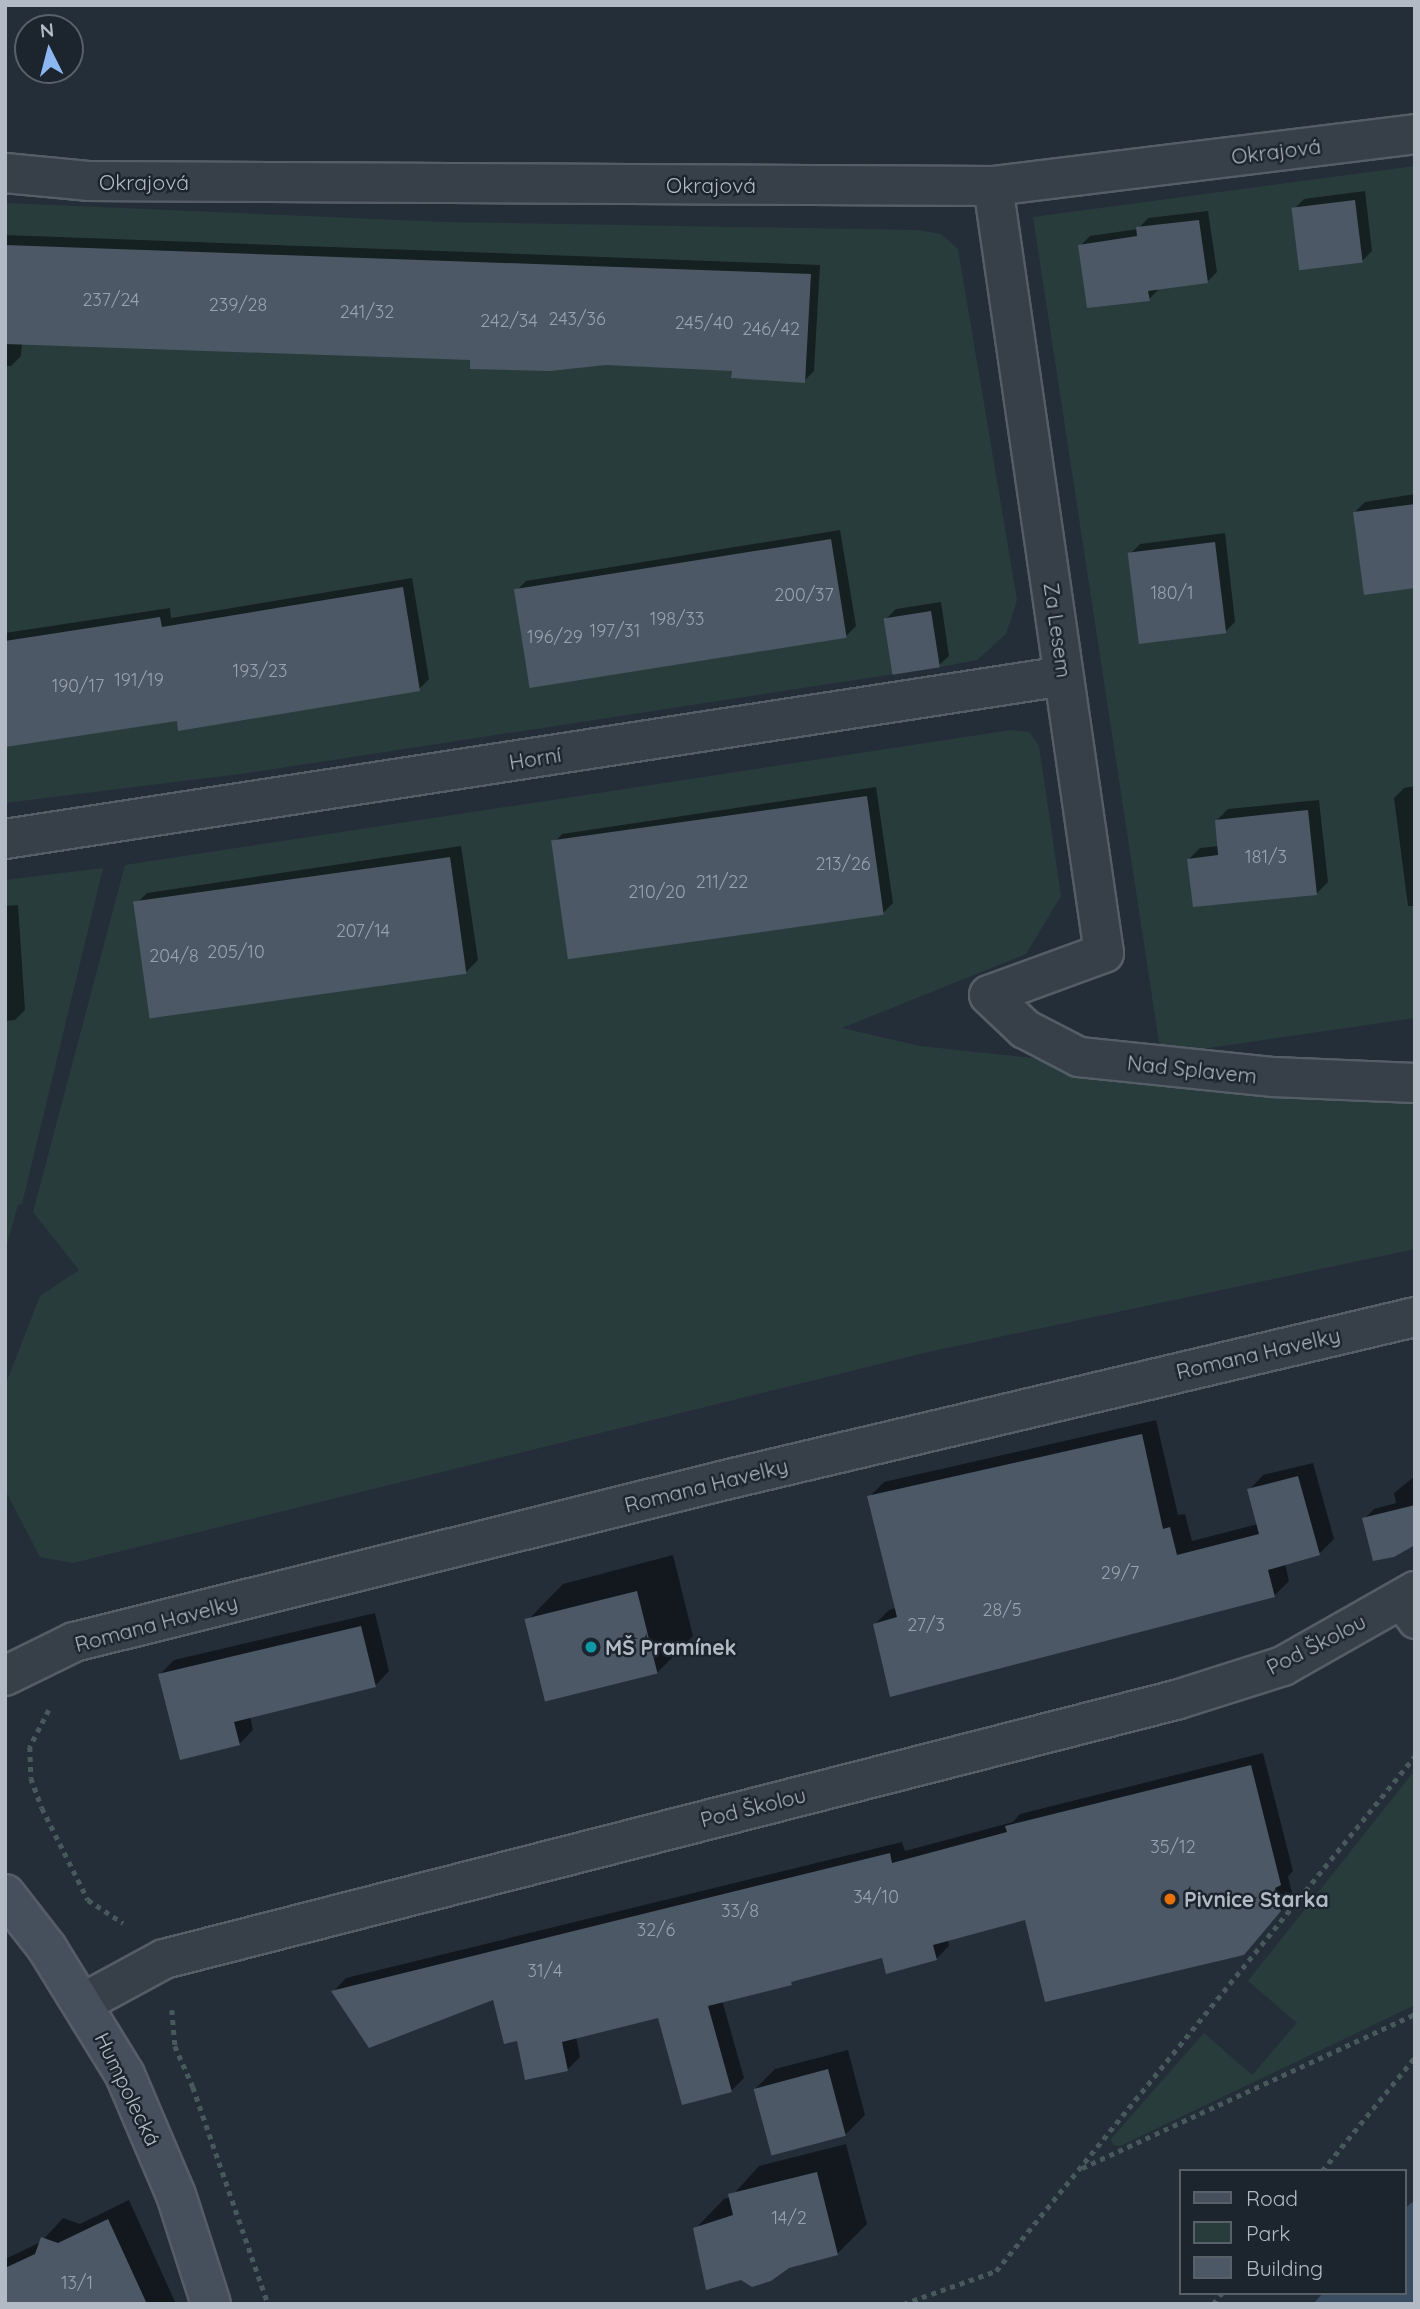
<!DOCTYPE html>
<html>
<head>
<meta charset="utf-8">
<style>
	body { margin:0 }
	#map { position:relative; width:1420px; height:2309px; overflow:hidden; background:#242e39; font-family:Quicksand,sans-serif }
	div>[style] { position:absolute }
	.green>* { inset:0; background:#293c3c }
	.water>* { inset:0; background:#3a4c61 }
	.shadow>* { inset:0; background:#0007 }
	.building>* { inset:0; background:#4c5865; transform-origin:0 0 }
	.path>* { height:4.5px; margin-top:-2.25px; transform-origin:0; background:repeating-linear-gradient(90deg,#47595b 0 5px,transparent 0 10px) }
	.roads { filter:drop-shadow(2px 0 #555d67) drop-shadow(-2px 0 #555d67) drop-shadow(0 2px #555d67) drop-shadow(0 -2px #555d67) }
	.service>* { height:33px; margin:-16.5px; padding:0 16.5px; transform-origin:16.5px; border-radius:16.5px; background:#373f49 }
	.minor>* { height:38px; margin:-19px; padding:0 19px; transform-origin:19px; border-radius:19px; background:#373f49 }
	.tertiary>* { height:38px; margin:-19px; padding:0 19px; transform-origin:19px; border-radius:19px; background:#373f49 }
	.secondary>* { height:38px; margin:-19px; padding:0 19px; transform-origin:19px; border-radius:19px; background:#464f5c }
	.dots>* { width:19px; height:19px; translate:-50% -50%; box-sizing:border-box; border:4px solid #1c242e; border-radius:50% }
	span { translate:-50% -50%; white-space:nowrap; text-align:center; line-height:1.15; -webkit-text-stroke:5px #1c242e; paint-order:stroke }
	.number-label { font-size:18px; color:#98a2ad }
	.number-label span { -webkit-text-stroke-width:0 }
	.street-label { font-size:21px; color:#b2bac5 }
	.poi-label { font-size:21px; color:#b2bac5; font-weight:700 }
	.left { translate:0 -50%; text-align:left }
	.frame { position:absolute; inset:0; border:7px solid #b2bac5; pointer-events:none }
	.legend { position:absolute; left:1179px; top:2169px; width:228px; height:126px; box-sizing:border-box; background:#1c242e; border:2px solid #58606a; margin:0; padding:9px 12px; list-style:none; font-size:21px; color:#b2bac5 }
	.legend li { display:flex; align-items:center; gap:14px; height:35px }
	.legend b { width:35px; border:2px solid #58606a }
	.north { position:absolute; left:14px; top:14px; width:70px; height:70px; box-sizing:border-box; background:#1c242e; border:2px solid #58606a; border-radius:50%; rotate:354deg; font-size:19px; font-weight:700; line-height:28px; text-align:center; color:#b2bac5 }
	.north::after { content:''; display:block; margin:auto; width:24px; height:32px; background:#8db7f0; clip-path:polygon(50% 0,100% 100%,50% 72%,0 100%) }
</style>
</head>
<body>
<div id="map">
	<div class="green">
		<i style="clip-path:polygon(1415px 166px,1415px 1018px,1161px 1055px,1033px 217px)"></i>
		<i style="clip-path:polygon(5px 203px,445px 222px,918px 230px,941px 234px,958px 249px,1017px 600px,1006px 634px,977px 660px,940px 667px,248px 773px,5px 803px)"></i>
		<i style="clip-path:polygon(1011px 730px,1029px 732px,1039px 746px,1061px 896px,1026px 954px,842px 1028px,920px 1046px,1276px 1084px,1415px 1089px,1415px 1249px,928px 1352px,73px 1563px,40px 1557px,5px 1490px,5px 1386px,40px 1296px,79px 1270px,33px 1212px,125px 865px)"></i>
		<i style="clip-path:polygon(103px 868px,22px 1204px,18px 1205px,5px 1251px,5px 880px)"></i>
		<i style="clip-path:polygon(1415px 1770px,1415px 2005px,1120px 2146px,1113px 2145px,1111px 2139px,1204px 2033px,1252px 2075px,1297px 2023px,1248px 1981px)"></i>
	</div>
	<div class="water">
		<i style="clip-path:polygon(1415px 2200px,1415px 2304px,1313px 2304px,1323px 2293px,1404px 2293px,1404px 2209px)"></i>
	</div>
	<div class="shadow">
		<i style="clip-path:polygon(1365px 191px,1372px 251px,1362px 261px,1294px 209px,1304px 199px)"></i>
		<i style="clip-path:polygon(1208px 211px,1217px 272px,1207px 282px,1160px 288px,1149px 299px,1080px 246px,1090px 236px,1138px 229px,1148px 218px)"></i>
		<i style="clip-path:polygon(5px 235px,820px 265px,814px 371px,804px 381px,734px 369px,22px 343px,21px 356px,11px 366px,5px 366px)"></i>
		<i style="clip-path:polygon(1415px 494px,1415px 586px,1355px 512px,1365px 502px)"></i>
		<i style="clip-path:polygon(840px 530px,856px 626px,846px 636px,516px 591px,526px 581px)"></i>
		<i style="clip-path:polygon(1225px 533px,1235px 622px,1225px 632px,1130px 554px,1140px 544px)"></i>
		<i style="clip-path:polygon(412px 578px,429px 679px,419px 689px,178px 719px,5px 745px,5px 633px,170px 608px,171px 618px)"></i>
		<i style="clip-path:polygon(941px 602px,949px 656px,939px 665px,886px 619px,896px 609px)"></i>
		<i style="clip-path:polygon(1415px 786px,1415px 906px,1408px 906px,1394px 798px,1404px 788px)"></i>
		<i style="clip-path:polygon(876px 787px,893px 903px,883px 913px,553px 844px,562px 834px)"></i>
		<i style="clip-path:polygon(1319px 800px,1328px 882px,1316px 894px,1189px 859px,1200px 848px,1219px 846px,1216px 821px,1228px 809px)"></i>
		<i style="clip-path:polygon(461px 846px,478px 960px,466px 972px,135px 905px,147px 893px)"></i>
		<i style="clip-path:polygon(18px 905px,25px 1010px,15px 1020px,5px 1021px,5px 906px)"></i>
		<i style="clip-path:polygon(1156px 1420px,1178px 1515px,1185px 1514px,1192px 1541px,1258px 1524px,1249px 1490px,1263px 1475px,1313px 1463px,1334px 1539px,1319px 1554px,1285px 1564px,1289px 1581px,1274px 1596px,875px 1624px,889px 1610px,896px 1608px,869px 1497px,884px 1482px)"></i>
		<i style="clip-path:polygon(1415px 1476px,1415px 1543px,1364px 1519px,1374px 1509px,1396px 1503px,1394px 1493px)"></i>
		<i style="clip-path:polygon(673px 1555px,693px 1636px,657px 1673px,527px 1621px,563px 1584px)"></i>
		<i style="clip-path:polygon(375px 1613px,389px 1671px,375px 1686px,250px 1716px,253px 1730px,239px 1744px,160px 1674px,174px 1660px)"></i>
		<i style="clip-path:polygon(1263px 1753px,1293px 1871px,1288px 1876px,1293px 1897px,1243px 1954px,1027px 1918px,948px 1939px,949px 1946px,936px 1959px,883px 1956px,722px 2000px,744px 2078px,731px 2091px,659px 2016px,576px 2037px,580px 2057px,567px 2070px,518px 2039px,494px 1997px,334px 1991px,346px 1978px,902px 1842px,905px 1851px,1013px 1822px,1020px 1814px)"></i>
		<i style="clip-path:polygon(848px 2050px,865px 2115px,845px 2135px,755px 2089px,775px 2069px)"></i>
		<i style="clip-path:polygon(846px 2144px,867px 2224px,838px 2253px,788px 2267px,695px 2229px,724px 2199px,731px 2197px,759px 2166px)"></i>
		<i style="clip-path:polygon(129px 2200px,176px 2304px,5px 2304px,5px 2259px,41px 2242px,63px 2218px,80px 2224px)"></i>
	</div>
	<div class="building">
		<i style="left:1355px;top:200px;width:63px;height:64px;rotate:83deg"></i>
		<i style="clip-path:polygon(1199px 220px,1208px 283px,1148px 291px,1150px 301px,1087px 308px,1078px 245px,1137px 236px,1136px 227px)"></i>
		<i style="clip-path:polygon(5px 245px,811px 274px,805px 383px,731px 378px,732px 371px,606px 365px,550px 371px,470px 369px,470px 360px,5px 344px)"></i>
		<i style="clip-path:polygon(1415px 504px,1415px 588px,1364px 595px,1353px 512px)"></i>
		<i style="left:831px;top:539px;width:100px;height:321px;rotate:81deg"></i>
		<i style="left:1215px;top:542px;width:92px;height:88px;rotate:83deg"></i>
		<i style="clip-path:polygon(403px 587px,420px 691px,178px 731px,177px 721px,5px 747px,5px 641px,160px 617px,162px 627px)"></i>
		<i style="left:931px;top:611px;width:57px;height:48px;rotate:81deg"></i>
		<i style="left:867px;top:796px;width:120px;height:319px;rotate:82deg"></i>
		<i style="clip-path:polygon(1308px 810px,1317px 895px,1193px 907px,1187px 859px,1218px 855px,1215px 820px)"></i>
		<i style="left:450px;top:857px;width:118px;height:320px;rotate:82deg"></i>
		<i style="clip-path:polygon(1142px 1434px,1163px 1529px,1170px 1527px,1177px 1555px,1259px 1534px,1247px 1489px,1298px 1476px,1320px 1555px,1268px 1570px,1275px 1597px,890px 1697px,873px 1624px,897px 1617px,867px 1496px)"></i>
		<i style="clip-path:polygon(1415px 1505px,1415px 1545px,1394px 1557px,1373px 1561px,1362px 1518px)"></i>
		<i style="left:637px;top:1591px;width:85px;height:116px;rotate:76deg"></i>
		<i style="clip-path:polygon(361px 1626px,376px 1687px,234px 1722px,240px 1745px,180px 1760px,158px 1674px)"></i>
		<i style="clip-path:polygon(1251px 1765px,1281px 1885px,1275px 1888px,1281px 1911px,1244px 1955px,1045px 2002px,1025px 1920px,933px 1945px,937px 1960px,886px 1974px,882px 1958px,791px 1982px,792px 1985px,708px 2006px,732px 2092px,682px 2105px,658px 2018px,562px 2042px,568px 2071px,525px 2080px,517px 2041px,504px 2044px,493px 2000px,369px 2048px,331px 1991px,890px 1853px,892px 1863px,1007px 1832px,1005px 1826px)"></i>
		<i style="left:828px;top:2069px;width:69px;height:77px;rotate:75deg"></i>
		<i style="clip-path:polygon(817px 2172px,838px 2255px,789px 2268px,771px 2281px,752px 2287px,741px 2280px,706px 2290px,693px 2228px,733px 2215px,728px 2194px)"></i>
		<i style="clip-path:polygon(108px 2219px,147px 2304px,5px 2304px,5px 2268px,35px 2254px,41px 2237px,58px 2243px)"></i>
	</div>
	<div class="path">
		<i style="left:49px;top:1710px;width:42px;rotate:117.2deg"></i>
		<i style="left:30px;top:1747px;width:31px;rotate:88deg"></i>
		<i style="left:31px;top:1778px;width:32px;rotate:70deg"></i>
		<i style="left:42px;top:1808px;width:103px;rotate:63.4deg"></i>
		<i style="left:88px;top:1900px;width:42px;rotate:33.3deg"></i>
		<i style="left:172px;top:2010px;width:36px;rotate:85deg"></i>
		<i style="left:175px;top:2046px;width:45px;rotate:66.3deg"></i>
		<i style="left:193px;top:2087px;width:230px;rotate:70.9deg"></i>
		<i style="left:1082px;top:2168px;width:367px;rotate:-24.8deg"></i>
		<i style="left:1322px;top:2171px;width:147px;rotate:-50.8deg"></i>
		<i style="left:903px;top:2304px;width:99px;rotate:-19.5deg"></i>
		<i style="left:996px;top:2271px;width:664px;rotate:-50.87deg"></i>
		<i style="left:1213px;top:2304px;width:14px;rotate:-51deg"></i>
	</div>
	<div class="roads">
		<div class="service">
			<i style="left:1399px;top:1600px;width:26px;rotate:53deg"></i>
		</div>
		<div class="minor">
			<i style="left:5px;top:173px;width:83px;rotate:5.5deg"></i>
			<i style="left:88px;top:181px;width:905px;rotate:0.32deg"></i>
			<i style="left:993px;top:186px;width:425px;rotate:-7deg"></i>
			<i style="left:993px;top:186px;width:775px;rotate:81.77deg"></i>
			<i style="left:1104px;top:953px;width:122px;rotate:159.9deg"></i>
			<i style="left:989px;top:995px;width:50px;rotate:43.4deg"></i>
			<i style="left:1025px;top:1029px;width:61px;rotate:27.4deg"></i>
			<i style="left:1079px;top:1057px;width:196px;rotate:5.9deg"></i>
			<i style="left:1274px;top:1077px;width:141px;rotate:2.4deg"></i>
			<i style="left:5px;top:839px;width:1071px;rotate:-8.75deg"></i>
			<i style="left:83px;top:2003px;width:92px;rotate:-28.5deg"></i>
			<i style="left:164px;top:1959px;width:1045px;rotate:-14.36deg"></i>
			<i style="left:1176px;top:1700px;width:112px;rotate:-17.6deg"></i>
			<i style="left:1283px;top:1666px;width:152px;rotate:-29.6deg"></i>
		</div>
		<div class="tertiary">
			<i style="left:5px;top:1676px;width:77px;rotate:-26.2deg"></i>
			<i style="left:74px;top:1642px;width:671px;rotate:-13.97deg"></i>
			<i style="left:725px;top:1480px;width:709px;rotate:-13.29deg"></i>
		</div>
		<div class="secondary">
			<i style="left:5px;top:1894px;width:68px;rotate:52.1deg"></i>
			<i style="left:47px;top:1948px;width:149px;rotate:58.4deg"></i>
			<i style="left:125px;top:2075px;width:130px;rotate:67deg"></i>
			<i style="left:176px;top:2195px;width:114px;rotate:72.2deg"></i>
		</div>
	</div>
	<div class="dots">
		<i style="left:591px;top:1647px;background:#0f9aa8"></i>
		<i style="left:1170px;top:1899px;background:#e8710a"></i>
	</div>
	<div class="number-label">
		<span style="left:111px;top:300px">237/24</span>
		<span style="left:238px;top:305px">239/28</span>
		<span style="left:367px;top:312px">241/32</span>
		<span style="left:577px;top:319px">243/36</span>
		<span style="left:509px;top:321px">242/34</span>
		<span style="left:704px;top:323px">245/40</span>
		<span style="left:771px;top:329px">246/42</span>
		<span style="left:1172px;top:593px">180/1</span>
		<span style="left:804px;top:595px">200/37</span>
		<span style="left:677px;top:619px">198/33</span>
		<span style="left:615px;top:631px">197/31</span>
		<span style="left:555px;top:637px">196/29</span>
		<span style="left:260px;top:671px">193/23</span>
		<span style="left:139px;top:680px">191/19</span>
		<span style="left:78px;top:686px">190/17</span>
		<span style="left:1266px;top:857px">181/3</span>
		<span style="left:843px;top:864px">213/26</span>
		<span style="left:722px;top:882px">211/22</span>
		<span style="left:657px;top:892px">210/20</span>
		<span style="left:363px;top:931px">207/14</span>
		<span style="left:236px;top:952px">205/10</span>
		<span style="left:174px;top:956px">204/8</span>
		<span style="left:1120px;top:1573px">29/7</span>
		<span style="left:1002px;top:1610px">28/5</span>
		<span style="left:926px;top:1625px">27/3</span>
		<span style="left:1173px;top:1847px">35/12</span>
		<span style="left:876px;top:1897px">34/10</span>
		<span style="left:740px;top:1911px">33/8</span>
		<span style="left:656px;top:1930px">32/6</span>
		<span style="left:545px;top:1971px">31/4</span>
		<span style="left:789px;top:2218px">14/2</span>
		<span style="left:77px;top:2283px">13/1</span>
	</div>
	<div class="street-label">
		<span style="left:1276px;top:151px;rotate:-7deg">Okrajová</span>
		<span style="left:144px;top:182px">Okrajová</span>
		<span style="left:711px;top:185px">Okrajová</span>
		<span style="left:1058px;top:630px;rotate:82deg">Za Lesem</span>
		<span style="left:535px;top:758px;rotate:-9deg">Horní</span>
		<span style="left:1192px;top:1069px;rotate:6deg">Nad Splavem</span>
		<span style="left:1258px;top:1353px;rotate:-13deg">Romana Havelky</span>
		<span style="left:706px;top:1485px;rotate:-14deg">Romana Havelky</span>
		<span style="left:156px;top:1623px;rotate:-15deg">Romana Havelky</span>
		<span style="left:1316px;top:1644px;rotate:-27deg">Pod Školou</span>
		<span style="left:753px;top:1807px;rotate:-14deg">Pod Školou</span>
		<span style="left:128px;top:2089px;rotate:64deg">Humpolecká</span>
	</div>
	<div class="poi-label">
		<span class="left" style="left:605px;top:1647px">MŠ Pramínek</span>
		<span class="left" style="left:1184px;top:1899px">Pivnice Starka</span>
	</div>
	<div class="frame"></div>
	<ul class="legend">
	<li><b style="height:9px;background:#464f5c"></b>Road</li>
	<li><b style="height:19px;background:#293c3c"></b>Park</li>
	<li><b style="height:19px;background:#4c5865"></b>Building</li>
	</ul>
	<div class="north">N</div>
</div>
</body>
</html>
